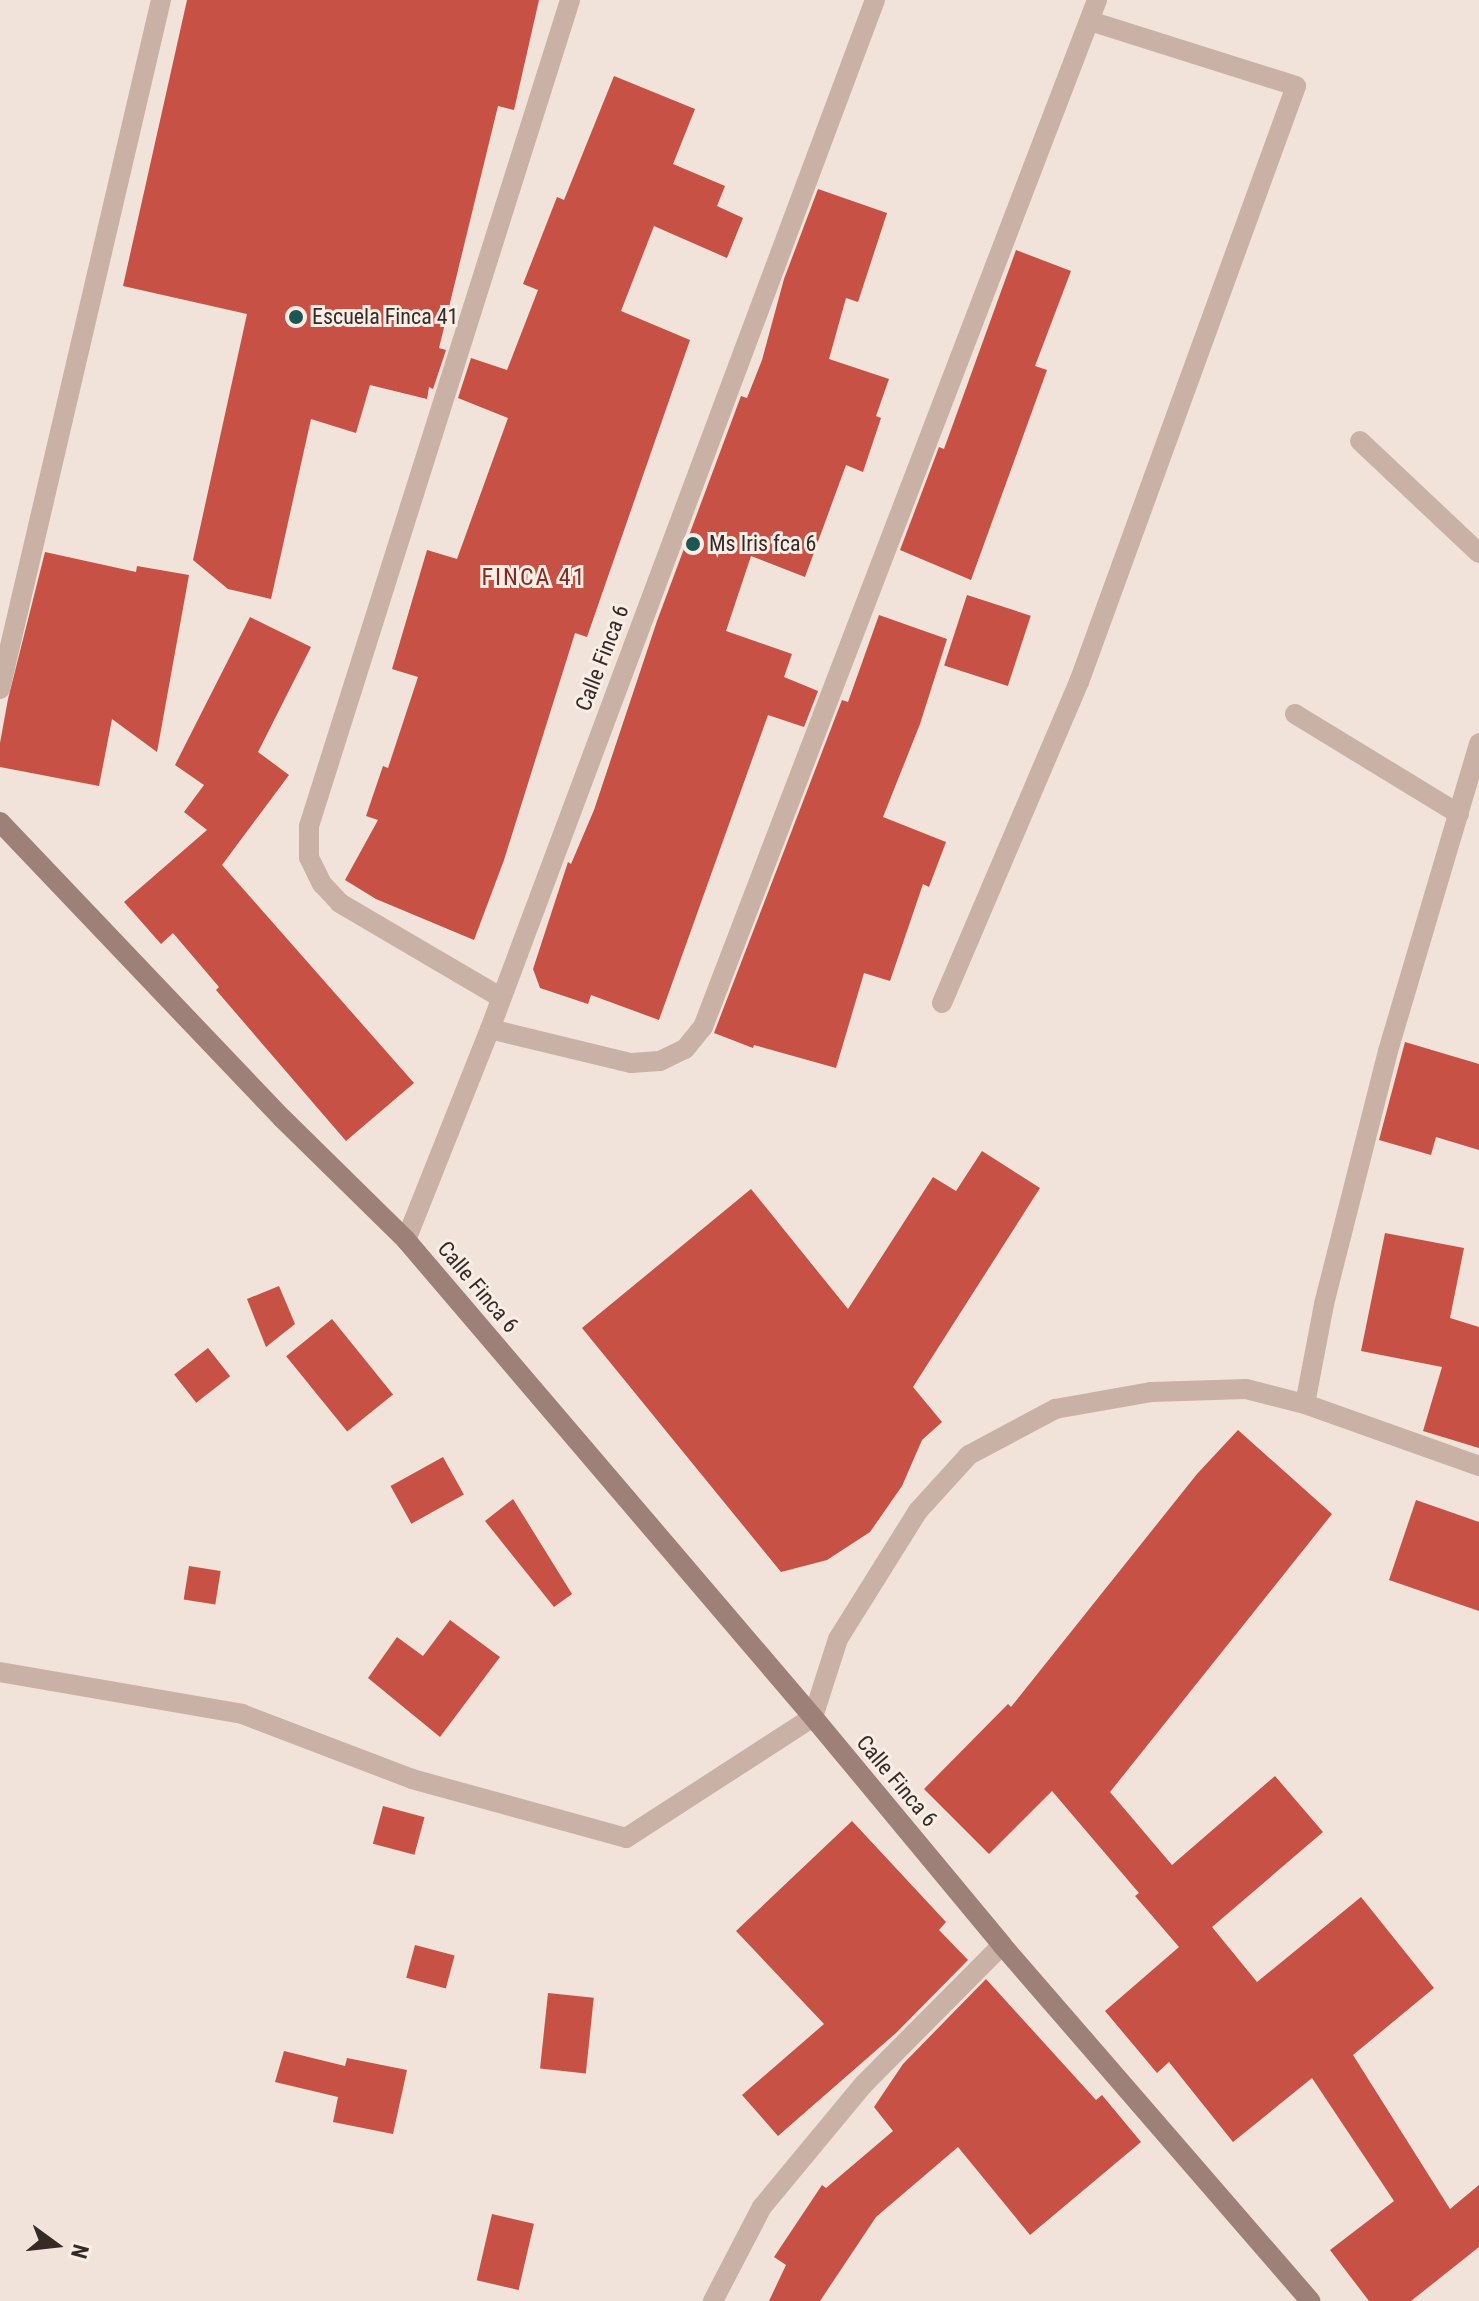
<!DOCTYPE html>
<html>
<head>
<meta charset="utf-8">
<style>
	body { margin:0 }
	#map { position:relative; width:1479px; height:2301px; overflow:hidden; background:#f1e3da; font-family:"Roboto Condensed",sans-serif }
	div>[style] { position:absolute }
	.building>* { inset:0; background:#c65144; transform-origin:0 0 }
	.street>* { height:20px; margin:-10px; padding:0 10px; transform-origin:10px; border-radius:10px; background:#c9b1a6 }
	.secondary>* { height:20px; margin:-10px; padding:0 10px; transform-origin:10px; border-radius:10px; background:#9d8078 }
	.dots>* { width:22px; height:22px; translate:-50% -50%; box-sizing:border-box; border:4px solid #f9eee6; border-radius:50% }
	span { translate:-50% -50%; white-space:nowrap; text-align:center; line-height:1.15; -webkit-text-stroke:6px #f9eee6; paint-order:stroke }
	.poi-label { font-size:22px; color:#362a27 }
	.left { translate:0 -50%; text-align:left }
	.street-label { font-size:22px; color:#362a27 }
	.neighbourhood-label { font-size:24px; color:#842a20; letter-spacing:2px }
	.north { position:absolute; left:16px; top:2205px; width:80px; height:80px; -webkit-text-stroke:6px #f9eee6; paint-order:stroke; rotate:105deg; font-size:22px; font-weight:700; line-height:32px; text-align:center; color:#362a27 }
	.north::after { content:''; display:block; margin:auto; width:28px; height:36px; background:#362a27; clip-path:polygon(50% 0,100% 100%,50% 72%,0 100%) }
</style>
</head>
<body>
<div id="map">
	<div class="building">
		<i style="clip-path:polygon(187px 0,539px 0,514px 110px,498px 106px,439px 348px,446px 350px,433px 389px,429px 387px,427px 399px,370px 385px,356px 433px,311px 419px,271px 599px,228px 589px,193px 560px,247px 314px,123px 286px)"></i>
		<i style="clip-path:polygon(614px 76px,695px 109px,673px 164px,725px 186px,717px 206px,743px 218px,727px 258px,654px 226px,621px 311px,690px 340px,587px 637px,575px 633px,504px 860px,474px 940px,376px 899px,345px 880px,378px 820px,366px 816px,383px 766px,388px 768px,418px 677px,392px 669px,427px 550px,457px 559px,508px 418px,458px 398px,471px 358px,507px 370px,538px 290px,523px 284px,557px 197px,564px 200px)"></i>
		<i style="clip-path:polygon(818px 189px,887px 213px,858px 302px,846px 298px,829px 359px,889px 379px,876px 416px,881px 418px,863px 472px,846px 465px,805px 577px,751px 556px,726px 631px,792px 654px,784px 677px,818px 691px,804px 727px,768px 715px,659px 1020px,591px 995px,588px 1004px,540px 988px,533px 969px,568px 862px,571px 864px,594px 810px,657px 621px,741px 396px,747px 398px,762px 360px,784px 279px)"></i>
		<i style="clip-path:polygon(1016px 250px,1071px 271px,1035px 366px,1047px 370px,971px 580px,900px 550px,939px 447px,944px 449px)"></i>
		<i style="clip-path:polygon(45px 552px,136px 572px,137px 566px,189px 575px,157px 752px,112px 719px,99px 786px,0 767px,0 743px,8px 699px)"></i>
		<i style="left:967px;top:595px;width:67px;height:74px;rotate:18deg"></i>
		<i style="clip-path:polygon(879px 615px,947px 639px,920px 724px,883px 817px,946px 842px,929px 887px,923px 884px,890px 981px,864px 973px,836px 1068px,754px 1045px,753px 1048px,714px 1033px,842px 700px,848px 702px)"></i>
		<i style="clip-path:polygon(250px 617px,311px 647px,258px 752px,289px 775px,222px 865px,414px 1083px,346px 1141px,216px 990px,219px 987px,173px 933px,161px 944px,124px 902px,207px 830px,184px 812px,204px 785px,175px 765px)"></i>
		<i style="clip-path:polygon(1405px 1042px,1479px 1064px,1479px 1150px,1436px 1137px,1431px 1155px,1379px 1140px)"></i>
		<i style="clip-path:polygon(982px 1151px,1040px 1188px,913px 1387px,942px 1422px,922px 1440px,902px 1486px,870px 1532px,827px 1560px,781px 1572px,582px 1328px,751px 1189px,848px 1309px,933px 1177px,956px 1191px)"></i>
		<i style="clip-path:polygon(1385px 1233px,1464px 1248px,1450px 1318px,1479px 1327px,1479px 1448px,1423px 1431px,1442px 1367px,1361px 1351px)"></i>
		<i style="clip-path:polygon(279px 1286px,295px 1324px,266px 1347px,247px 1299px)"></i>
		<i style="left:332px;top:1319px;width:97px;height:59px;rotate:51deg"></i>
		<i style="left:208px;top:1348px;width:36px;height:43px;rotate:52deg"></i>
		<i style="clip-path:polygon(1238px 1430px,1332px 1514px,1110px 1792px,1172px 1865px,1275px 1776px,1323px 1832px,1212px 1927px,1257px 1982px,1361px 1897px,1434px 1988px,1353px 2055px,1450px 2209px,1479px 2185px,1479px 2247px,1411px 2301px,1369px 2301px,1330px 2250px,1394px 2201px,1312px 2078px,1233px 2142px,1169px 2062px,1157px 2073px,1105px 2011px,1179px 1947px,1135px 1896px,1139px 1893px,1052px 1791px,989px 1854px,924px 1789px,1008px 1704px,1011px 1707px,1197px 1474px)"></i>
		<i style="left:443px;top:1457px;width:43px;height:60px;rotate:61deg"></i>
		<i style="clip-path:polygon(513px 1499px,572px 1594px,554px 1607px,485px 1521px)"></i>
		<i style="clip-path:polygon(1416px 1500px,1479px 1522px,1479px 1611px,1389px 1580px)"></i>
		<i style="left:189px;top:1566px;width:32px;height:34px;rotate:9deg"></i>
		<i style="clip-path:polygon(450px 1620px,500px 1657px,440px 1737px,368px 1678px,397px 1637px,423px 1656px)"></i>
		<i style="left:383px;top:1806px;width:43px;height:39px;rotate:15deg"></i>
		<i style="clip-path:polygon(852px 1821px,946px 1922px,939px 1930px,968px 1960px,896px 2033px,778px 2136px,742px 2095px,824px 2024px,736px 1931px)"></i>
		<i style="left:415px;top:1945px;width:41px;height:34px;rotate:15deg"></i>
		<i style="clip-path:polygon(986px 1979px,1096px 2100px,1102px 2095px,1141px 2142px,1030px 2235px,958px 2147px,876px 2217px,820px 2301px,769px 2301px,786px 2265px,774px 2257px,822px 2185px,826px 2188px,893px 2131px,874px 2107px,903px 2064px)"></i>
		<i style="left:548px;top:1993px;width:46px;height:76px;rotate:6deg"></i>
		<i style="clip-path:polygon(284px 2051px,345px 2066px,347px 2058px,407px 2070px,393px 2134px,333px 2122px,338px 2097px,275px 2082px)"></i>
		<i style="left:492px;top:2214px;width:43px;height:68px;rotate:13deg"></i>
	</div>
	<div class="street">
		<i style="left:1360px;top:441px;width:163px;rotate:43.3deg"></i>
		<i style="left:0;top:689px;width:708px;rotate:-76.85deg"></i>
		<i style="left:1295px;top:714px;width:192px;rotate:31.4deg"></i>
		<i style="left:500px;top:997px;width:186px;rotate:-149.6deg"></i>
		<i style="left:340px;top:903px;width:26px;rotate:-133deg"></i>
		<i style="left:322px;top:884px;width:30px;rotate:-116deg"></i>
		<i style="left:309px;top:857px;width:31px;rotate:-90deg"></i>
		<i style="left:309px;top:826px;width:866px;rotate:-72.46deg"></i>
		<i style="left:942px;top:1003px;width:349px;rotate:-66.9deg"></i>
		<i style="left:1079px;top:682px;width:634px;rotate:-69.99deg"></i>
		<i style="left:1296px;top:86px;width:216px;rotate:-162.5deg"></i>
		<i style="left:490px;top:1029px;width:145px;rotate:13.6deg"></i>
		<i style="left:631px;top:1063px;width:29px;rotate:-4deg"></i>
		<i style="left:660px;top:1061px;width:28px;rotate:-26deg"></i>
		<i style="left:685px;top:1049px;width:28px;rotate:-51deg"></i>
		<i style="left:703px;top:1027px;width:1100px;rotate:-69.01deg"></i>
		<i style="left:406px;top:1240px;width:227px;rotate:-68.3deg"></i>
		<i style="left:490px;top:1029px;width:1099px;rotate:-69.49deg"></i>
		<i style="left:1305px;top:1404px;width:102px;rotate:-79.2deg"></i>
		<i style="left:1324px;top:1304px;width:261px;rotate:-75.8deg"></i>
		<i style="left:1388px;top:1051px;width:321px;rotate:-73.5deg"></i>
		<i style="left:0;top:1672px;width:246px;rotate:9.8deg"></i>
		<i style="left:242px;top:1714px;width:182px;rotate:20.9deg"></i>
		<i style="left:412px;top:1779px;width:222px;rotate:15.4deg"></i>
		<i style="left:626px;top:1838px;width:223px;rotate:-32.9deg"></i>
		<i style="left:813px;top:1717px;width:82px;rotate:-72.2deg"></i>
		<i style="left:838px;top:1639px;width:151px;rotate:-58deg"></i>
		<i style="left:918px;top:1511px;width:76px;rotate:-47.7deg"></i>
		<i style="left:969px;top:1455px;width:98px;rotate:-28.1deg"></i>
		<i style="left:1055px;top:1409px;width:97px;rotate:-10deg"></i>
		<i style="left:1151px;top:1392px;width:95px;rotate:-1.8deg"></i>
		<i style="left:1246px;top:1389px;width:61px;rotate:14.3deg"></i>
		<i style="left:1305px;top:1404px;width:185px;rotate:19.6deg"></i>
		<i style="left:713px;top:2301px;width:106px;rotate:-62.5deg"></i>
		<i style="left:762px;top:2207px;width:158px;rotate:-50.4deg"></i>
		<i style="left:863px;top:2085px;width:197px;rotate:-45.2deg"></i>
	</div>
	<div class="secondary">
		<i style="left:0;top:822px;width:409px;rotate:46.4deg"></i>
		<i style="left:282px;top:1118px;width:174px;rotate:44.5deg"></i>
		<i style="left:406px;top:1240px;width:627px;rotate:49.53deg"></i>
		<i style="left:813px;top:1717px;width:296px;rotate:50.3deg"></i>
		<i style="left:1002px;top:1945px;width:471px;rotate:49.1deg"></i>
	</div>
	<div class="dots">
		<i style="left:296px;top:317px;background:#1d5752"></i>
		<i style="left:693px;top:544px;background:#1d5752"></i>
	</div>
	<div class="poi-label">
		<span class="left" style="left:312px;top:317px">Escuela Finca 41</span>
		<span class="left" style="left:709px;top:544px">Ms Iris fca 6</span>
	</div>
	<div class="street-label">
		<span style="left:602px;top:658px;rotate:-69deg">Calle Finca 6</span>
		<span style="left:478px;top:1287px;rotate:50deg">Calle Finca 6</span>
		<span style="left:897px;top:1781px;rotate:50deg">Calle Finca 6</span>
	</div>
	<div class="neighbourhood-label">
		<span style="left:534px;top:578px">FINCA 41</span>
	</div>
	<div class="north">N</div>
</div>
</body>
</html>
